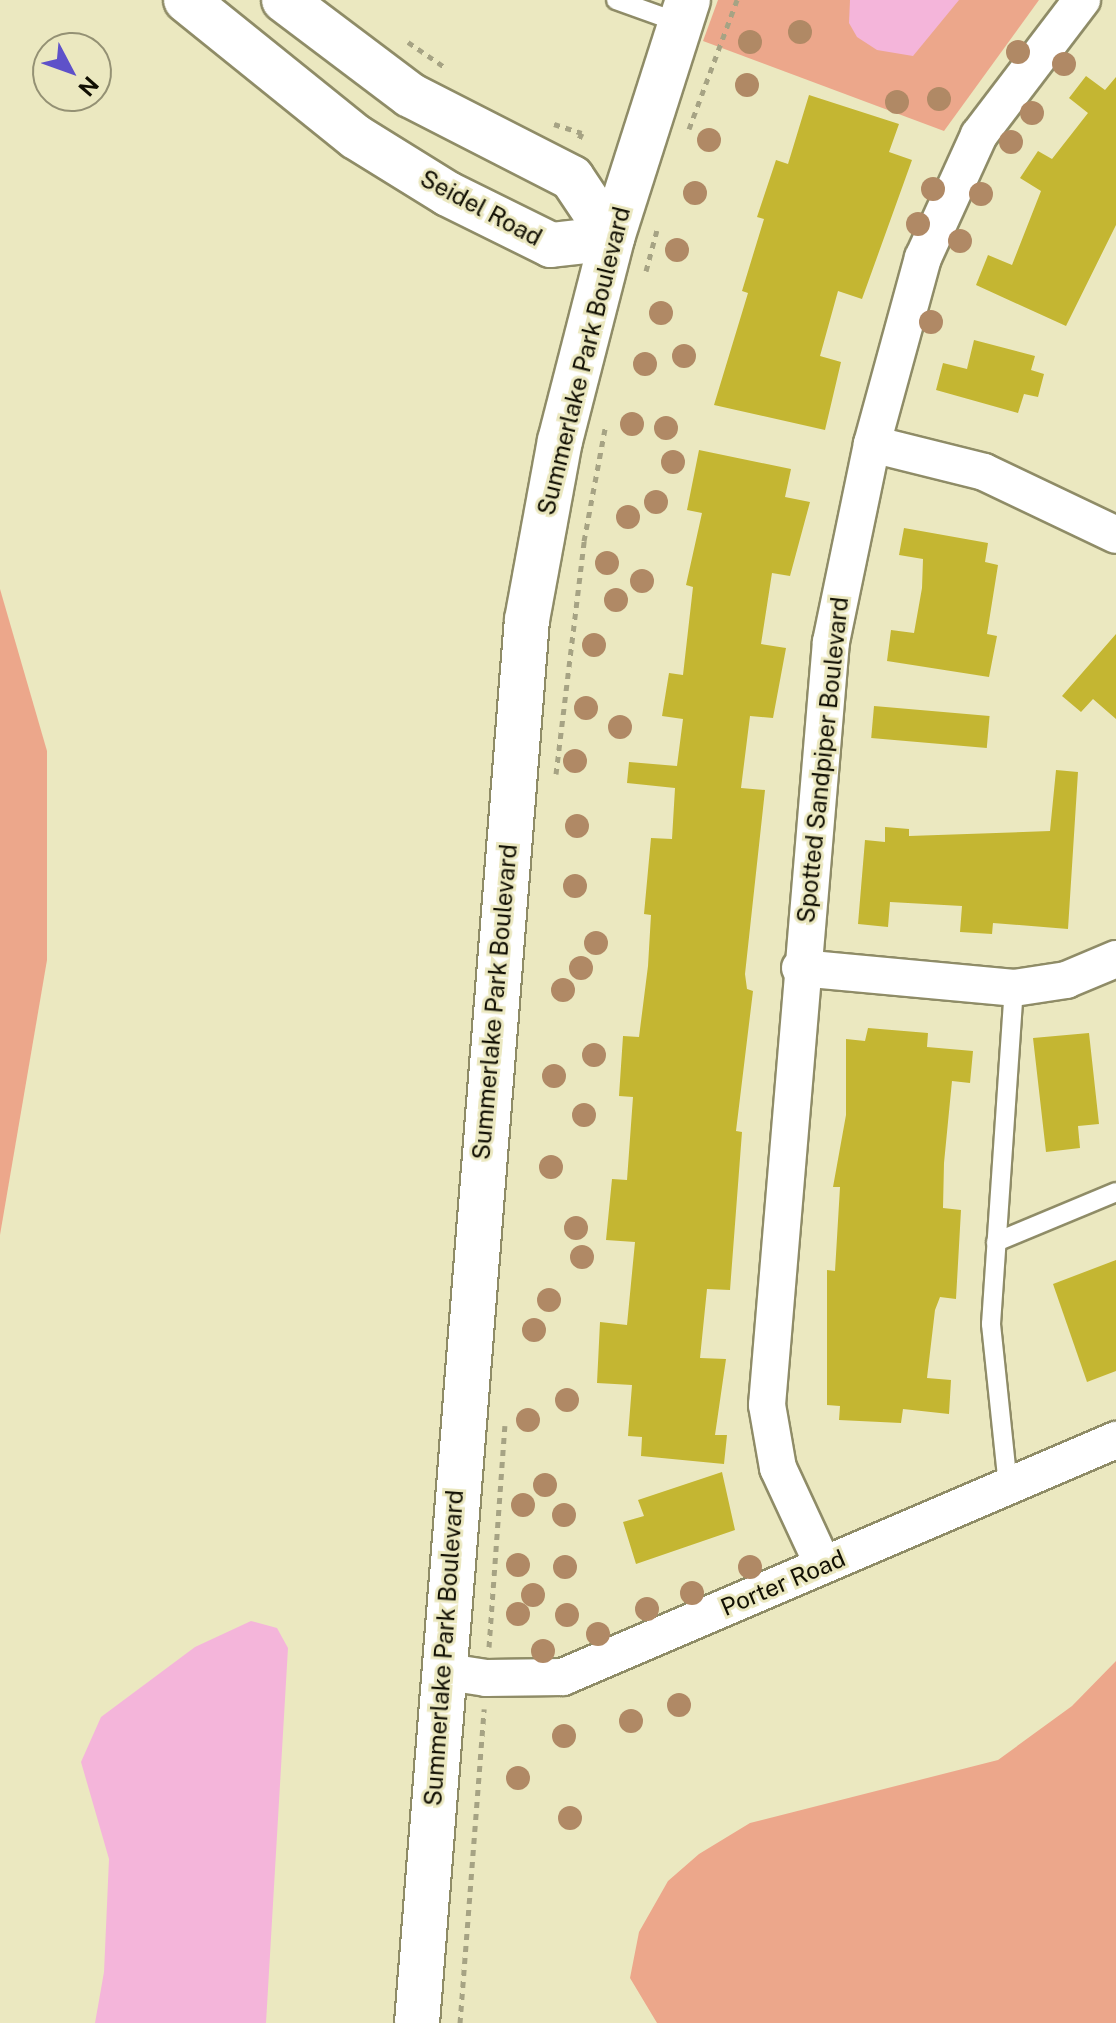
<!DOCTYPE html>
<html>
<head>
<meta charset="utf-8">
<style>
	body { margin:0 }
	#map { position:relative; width:1116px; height:2023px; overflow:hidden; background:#ebe8c0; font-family:"Public Sans",sans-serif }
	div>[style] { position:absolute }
	.green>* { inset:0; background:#eca78b }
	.water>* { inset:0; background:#f4b5da }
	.building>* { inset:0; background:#c4b632; transform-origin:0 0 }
	.path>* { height:5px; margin-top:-2.5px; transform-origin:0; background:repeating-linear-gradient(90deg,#a6a384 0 6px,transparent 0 12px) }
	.roads { filter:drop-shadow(2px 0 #8f8c67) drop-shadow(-2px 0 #8f8c67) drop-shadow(0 2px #8f8c67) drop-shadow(0 -2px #8f8c67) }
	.service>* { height:18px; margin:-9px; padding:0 9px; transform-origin:9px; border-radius:9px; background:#fff }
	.minor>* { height:36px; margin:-18px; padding:0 18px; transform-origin:18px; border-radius:18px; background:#fff }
	.secondary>* { height:44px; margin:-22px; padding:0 22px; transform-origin:22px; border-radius:22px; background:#fff }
	.trees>* { width:24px; height:24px; margin:-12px; border-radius:50%; background:#b08965 }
	span { translate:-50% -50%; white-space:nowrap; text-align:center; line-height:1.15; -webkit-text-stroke:6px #ebe8c0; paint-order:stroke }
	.street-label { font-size:24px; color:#110f03 }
	.north { position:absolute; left:32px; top:32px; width:80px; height:80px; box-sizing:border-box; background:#ebe8c0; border:2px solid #949174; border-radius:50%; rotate:131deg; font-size:22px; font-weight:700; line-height:32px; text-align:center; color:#110f03 }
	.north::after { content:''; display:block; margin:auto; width:28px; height:36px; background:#5e51c9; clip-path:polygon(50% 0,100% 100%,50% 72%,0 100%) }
</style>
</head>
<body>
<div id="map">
	<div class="green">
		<i style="clip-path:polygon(718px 0,1039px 0,944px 131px,703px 41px)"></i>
		<i style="clip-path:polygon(0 589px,47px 751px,47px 960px,0 1235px)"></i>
		<i style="clip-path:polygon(1116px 1661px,1116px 2023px,657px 2023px,630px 1978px,639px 1932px,668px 1881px,699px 1854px,750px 1823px,998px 1760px,1072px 1706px)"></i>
	</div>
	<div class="water">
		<i style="clip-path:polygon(850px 0,959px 0,913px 56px,877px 50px,857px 37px,849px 23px)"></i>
		<i style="clip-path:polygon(251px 1621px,277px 1628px,288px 1648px,266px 2023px,95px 2023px,104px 1972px,109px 1859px,81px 1762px,101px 1717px,195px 1647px)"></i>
	</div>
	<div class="building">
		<i style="clip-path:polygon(1086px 76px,1105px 90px,1116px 77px,1116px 225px,1066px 326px,976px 285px,988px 255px,1012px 265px,1041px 191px,1020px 178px,1038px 151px,1052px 159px,1088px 113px,1069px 98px)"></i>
		<i style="clip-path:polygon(809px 95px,899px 124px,889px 152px,912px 160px,862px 299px,838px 291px,820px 356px,841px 362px,825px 430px,714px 405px,748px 293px,742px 291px,764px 219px,757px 217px,776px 160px,788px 164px)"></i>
		<i style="clip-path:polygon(974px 340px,1035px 356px,1031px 370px,1044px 374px,1038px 397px,1024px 394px,1018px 413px,936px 390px,943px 363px,967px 369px)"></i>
		<i style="clip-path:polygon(699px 450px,791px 469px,785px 497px,810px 502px,790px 576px,772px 573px,761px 644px,786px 648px,773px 718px,750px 716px,741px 788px,765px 790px,745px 974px,747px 989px,753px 991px,736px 1131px,742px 1132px,730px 1290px,707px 1289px,700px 1358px,726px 1359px,715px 1435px,727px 1435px,724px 1464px,641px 1456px,642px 1437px,628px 1436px,632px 1385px,597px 1383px,600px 1322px,627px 1325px,635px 1242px,606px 1240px,612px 1179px,627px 1180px,633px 1097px,619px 1096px,623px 1036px,639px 1037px,648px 966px,651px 915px,644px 914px,651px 838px,672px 839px,675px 788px,627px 783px,629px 762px,677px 766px,683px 719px,662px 716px,669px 673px,683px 675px,693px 587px,686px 585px,702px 513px,687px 510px)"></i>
		<i style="clip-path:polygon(904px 528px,988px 543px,985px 562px,998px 565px,987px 634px,997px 636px,989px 677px,887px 661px,891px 630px,914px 633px,922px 588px,923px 559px,899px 555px)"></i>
		<i style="clip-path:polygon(1116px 634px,1116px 719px,1093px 699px,1081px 712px,1062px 696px)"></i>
		<i style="left:874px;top:706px;width:116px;height:32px;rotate:5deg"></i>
		<i style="clip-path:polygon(1056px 770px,1078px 772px,1068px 929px,993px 923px,992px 934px,960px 932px,962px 906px,890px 902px,888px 927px,858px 924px,865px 840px,885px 842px,885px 827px,909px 829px,909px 836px,1050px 831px)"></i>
		<i style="clip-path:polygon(868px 1028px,928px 1033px,927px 1047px,973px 1051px,970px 1083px,952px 1081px,944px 1163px,943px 1208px,961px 1210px,956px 1299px,940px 1297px,935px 1310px,927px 1378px,951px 1380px,949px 1414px,903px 1409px,901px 1423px,839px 1420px,840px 1406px,827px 1405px,827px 1270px,835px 1271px,840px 1187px,833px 1187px,846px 1115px,846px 1039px,865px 1041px)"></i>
		<i style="clip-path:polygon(1089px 1033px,1099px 1124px,1078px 1126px,1080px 1148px,1046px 1152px,1033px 1038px)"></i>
		<i style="clip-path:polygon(1116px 1260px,1116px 1371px,1087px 1382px,1053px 1284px)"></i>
		<i style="clip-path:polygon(722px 1472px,735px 1530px,636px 1564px,623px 1522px,644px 1516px,638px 1500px)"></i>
	</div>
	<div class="path">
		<i style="left:408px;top:42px;width:46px;rotate:34.4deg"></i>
		<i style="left:554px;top:124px;width:29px;rotate:18deg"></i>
		<i style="left:582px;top:133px;width:9px;rotate:117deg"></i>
		<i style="left:689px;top:129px;width:138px;rotate:-69.6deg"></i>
		<i style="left:646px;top:271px;width:42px;rotate:-75deg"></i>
		<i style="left:556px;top:774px;width:235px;rotate:-83.1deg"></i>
		<i style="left:584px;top:541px;width:119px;rotate:-79.4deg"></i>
		<i style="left:489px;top:1647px;width:222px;rotate:-85.9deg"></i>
		<i style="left:460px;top:2023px;width:315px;rotate:-85.6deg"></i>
	</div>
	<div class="roads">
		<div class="service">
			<i style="left:616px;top:0;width:68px;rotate:19.8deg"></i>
			<i style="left:996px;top:1242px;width:130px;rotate:-22.6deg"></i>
			<i style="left:1008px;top:1486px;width:163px;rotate:-96deg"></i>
			<i style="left:991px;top:1324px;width:337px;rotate:-86.1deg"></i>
		</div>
		<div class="minor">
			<i style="left:872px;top:444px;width:115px;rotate:14deg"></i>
			<i style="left:984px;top:472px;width:146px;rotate:25.5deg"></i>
			<i style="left:800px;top:968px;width:215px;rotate:5.3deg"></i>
			<i style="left:1014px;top:988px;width:53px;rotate:-8.7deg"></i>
			<i style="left:1066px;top:980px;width:54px;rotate:-22.8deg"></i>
			<i style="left:823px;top:1565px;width:107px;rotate:-114.9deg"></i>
			<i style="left:778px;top:1468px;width:64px;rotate:-99.9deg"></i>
			<i style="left:767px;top:1405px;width:766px;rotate:-85.21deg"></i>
			<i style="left:831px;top:642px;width:202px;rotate:-78.3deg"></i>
			<i style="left:872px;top:444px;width:193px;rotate:-74.7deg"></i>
			<i style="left:923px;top:258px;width:135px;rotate:-65.5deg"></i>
			<i style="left:979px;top:135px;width:170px;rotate:-52.7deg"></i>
			<i style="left:441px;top:1671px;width:46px;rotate:8.8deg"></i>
			<i style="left:486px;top:1678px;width:77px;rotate:-0.7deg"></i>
			<i style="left:563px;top:1677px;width:602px;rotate:-23.2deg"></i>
		</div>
		<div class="secondary">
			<i style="left:186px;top:0;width:218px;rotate:38.9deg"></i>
			<i style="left:356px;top:137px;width:108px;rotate:31.8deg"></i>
			<i style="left:448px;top:194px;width:115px;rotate:26.3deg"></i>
			<i style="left:551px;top:245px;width:61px;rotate:-6.5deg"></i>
			<i style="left:284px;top:0;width:158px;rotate:37deg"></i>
			<i style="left:410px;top:95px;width:182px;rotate:27.1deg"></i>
			<i style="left:572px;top:178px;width:72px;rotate:56.3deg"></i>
			<i style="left:417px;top:2023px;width:1407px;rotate:-85.52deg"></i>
			<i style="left:527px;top:620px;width:182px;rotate:-79.6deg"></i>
			<i style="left:560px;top:441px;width:210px;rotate:-75.6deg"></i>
			<i style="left:612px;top:238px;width:250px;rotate:-72.3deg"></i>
		</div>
	</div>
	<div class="trees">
		<i style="left:800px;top:32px"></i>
		<i style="left:750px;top:42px"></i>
		<i style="left:1018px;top:52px"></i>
		<i style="left:1064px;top:64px"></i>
		<i style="left:747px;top:85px"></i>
		<i style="left:939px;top:99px"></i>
		<i style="left:897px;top:102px"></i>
		<i style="left:1032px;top:113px"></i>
		<i style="left:709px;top:140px"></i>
		<i style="left:1011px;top:142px"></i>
		<i style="left:933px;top:189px"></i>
		<i style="left:695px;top:193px"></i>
		<i style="left:981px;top:194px"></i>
		<i style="left:918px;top:224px"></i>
		<i style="left:960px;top:241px"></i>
		<i style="left:677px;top:250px"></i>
		<i style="left:661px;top:313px"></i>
		<i style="left:931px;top:322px"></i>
		<i style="left:684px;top:356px"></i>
		<i style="left:645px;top:364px"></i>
		<i style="left:632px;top:424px"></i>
		<i style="left:666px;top:428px"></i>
		<i style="left:673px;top:462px"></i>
		<i style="left:656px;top:502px"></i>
		<i style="left:628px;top:517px"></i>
		<i style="left:607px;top:563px"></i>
		<i style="left:642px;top:581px"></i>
		<i style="left:616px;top:600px"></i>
		<i style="left:594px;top:645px"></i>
		<i style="left:586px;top:708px"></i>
		<i style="left:620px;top:727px"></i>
		<i style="left:575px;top:761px"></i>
		<i style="left:577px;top:826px"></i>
		<i style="left:575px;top:886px"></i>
		<i style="left:596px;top:943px"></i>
		<i style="left:581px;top:968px"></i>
		<i style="left:563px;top:990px"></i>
		<i style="left:594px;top:1055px"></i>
		<i style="left:554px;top:1076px"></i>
		<i style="left:584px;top:1115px"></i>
		<i style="left:551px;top:1167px"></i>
		<i style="left:576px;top:1228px"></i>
		<i style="left:582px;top:1257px"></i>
		<i style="left:549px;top:1300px"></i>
		<i style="left:534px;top:1330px"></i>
		<i style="left:567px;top:1400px"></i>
		<i style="left:528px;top:1420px"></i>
		<i style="left:545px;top:1485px"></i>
		<i style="left:523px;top:1505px"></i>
		<i style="left:564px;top:1515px"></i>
		<i style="left:518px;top:1565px"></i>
		<i style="left:565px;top:1567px"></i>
		<i style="left:750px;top:1567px"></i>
		<i style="left:692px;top:1593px"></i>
		<i style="left:533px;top:1595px"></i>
		<i style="left:647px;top:1609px"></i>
		<i style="left:518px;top:1614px"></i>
		<i style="left:567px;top:1615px"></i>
		<i style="left:598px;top:1634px"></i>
		<i style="left:543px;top:1651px"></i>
		<i style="left:679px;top:1705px"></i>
		<i style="left:631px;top:1721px"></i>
		<i style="left:564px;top:1736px"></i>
		<i style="left:518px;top:1778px"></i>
		<i style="left:570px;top:1818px"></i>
	</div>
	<div class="street-label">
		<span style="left:481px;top:208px;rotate:28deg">Seidel Road</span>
		<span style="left:584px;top:361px;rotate:-76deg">Summerlake Park Boulevard</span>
		<span style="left:823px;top:760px;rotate:-84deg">Spotted Sandpiper Boulevard</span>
		<span style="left:495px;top:1002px;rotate:-85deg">Summerlake Park Boulevard</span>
		<span style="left:783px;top:1583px;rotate:-23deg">Porter Road</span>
		<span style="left:444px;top:1648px;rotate:-86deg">Summerlake Park Boulevard</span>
	</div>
	<div class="north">N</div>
</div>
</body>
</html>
